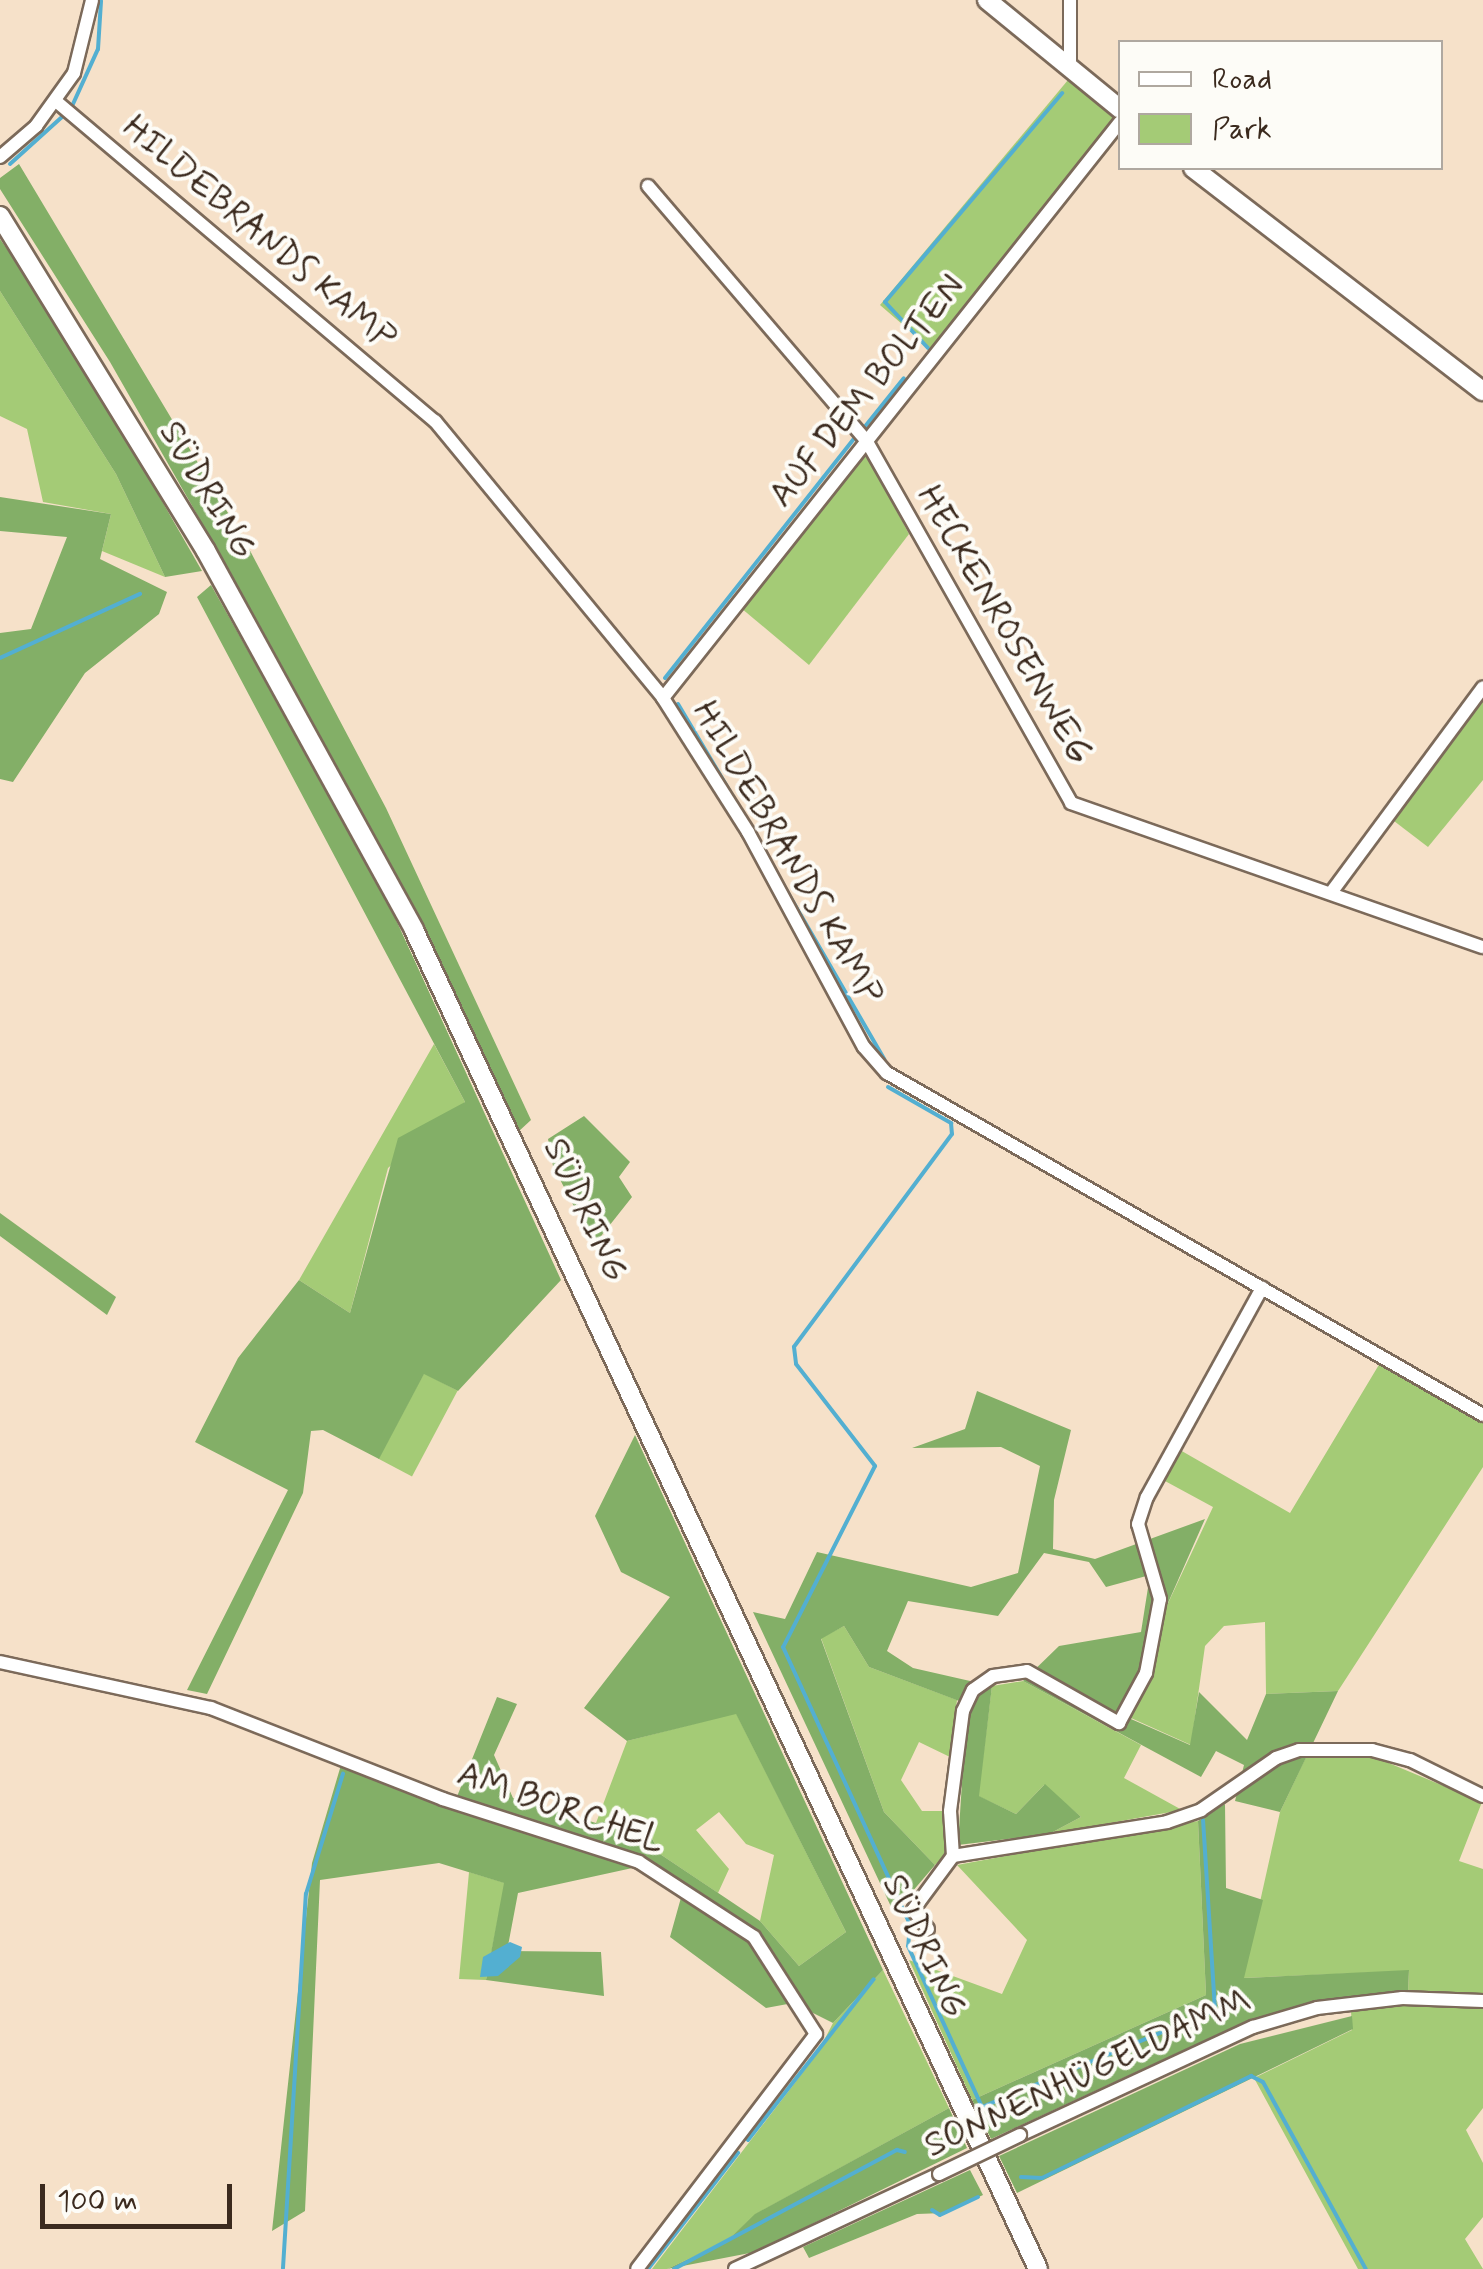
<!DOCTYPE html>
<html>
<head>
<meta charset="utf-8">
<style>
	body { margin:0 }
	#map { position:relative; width:1483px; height:2269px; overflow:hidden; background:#f6e1c9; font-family:Mynerve,sans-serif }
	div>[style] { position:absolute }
	.green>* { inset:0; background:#a4cb76; transform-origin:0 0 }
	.forest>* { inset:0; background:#83af67 }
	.water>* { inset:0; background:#53afd1 }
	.stream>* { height:4px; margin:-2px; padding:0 2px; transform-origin:2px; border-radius:2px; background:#53afd1 }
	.roads { filter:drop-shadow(2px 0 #7c6a5a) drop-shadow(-2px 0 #7c6a5a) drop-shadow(0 2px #7c6a5a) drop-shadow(0 -2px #7c6a5a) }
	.street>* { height:12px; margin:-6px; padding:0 6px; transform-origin:6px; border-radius:6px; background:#fff }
	.secondary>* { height:18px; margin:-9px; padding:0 9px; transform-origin:9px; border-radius:9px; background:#fff }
	.bridges { filter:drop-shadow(2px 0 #7c6a5a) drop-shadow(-2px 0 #7c6a5a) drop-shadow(0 2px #7c6a5a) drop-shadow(0 -2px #7c6a5a) }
	.street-bridge>* { height:12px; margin:-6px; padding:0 6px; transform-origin:6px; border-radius:6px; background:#fff }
	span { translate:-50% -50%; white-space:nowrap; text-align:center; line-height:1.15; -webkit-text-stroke:8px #fdfcf7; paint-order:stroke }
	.street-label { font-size:35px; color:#3b2a1e }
	.legend { position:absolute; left:1118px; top:40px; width:325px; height:130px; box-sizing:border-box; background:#fdfcf7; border:2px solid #afa8a0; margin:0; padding:12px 18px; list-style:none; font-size:30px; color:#3b2a1e }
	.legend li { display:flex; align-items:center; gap:20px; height:50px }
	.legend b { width:50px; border:2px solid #afa8a0 }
	.scale { position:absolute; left:40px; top:2184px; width:192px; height:45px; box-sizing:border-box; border:5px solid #3b2a1e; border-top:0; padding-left:12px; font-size:30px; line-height:35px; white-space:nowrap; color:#3b2a1e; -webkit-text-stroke:8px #fdfcf7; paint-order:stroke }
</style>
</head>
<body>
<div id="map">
	<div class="green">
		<i style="clip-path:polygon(1068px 80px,1117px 115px,932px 350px,880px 305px)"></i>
		<i style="clip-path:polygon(0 291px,116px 474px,165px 577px,102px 551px,111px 514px,43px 502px,27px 429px,0 416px)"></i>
		<i style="clip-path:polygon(864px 450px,909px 534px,809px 665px,741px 608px)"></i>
		<i style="clip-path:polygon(1483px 698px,1483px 780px,1428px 847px,1394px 821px)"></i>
		<i style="clip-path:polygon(434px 1044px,465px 1102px,388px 1168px,350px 1313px,299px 1280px)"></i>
		<i style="clip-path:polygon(1380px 1363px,1483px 1423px,1483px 1467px,1338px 1691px,1266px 1694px,1265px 1622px,1224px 1626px,1205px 1646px,1191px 1745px,1131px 1718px,1163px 1614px,1213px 1507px,1165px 1481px,1180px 1450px,1290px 1513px)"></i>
		<i style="left:424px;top:1373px;width:38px;height:97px;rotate:28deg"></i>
		<i style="clip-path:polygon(844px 1626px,869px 1667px,957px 1700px,950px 1757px,919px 1742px,901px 1780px,922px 1811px,944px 1811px,946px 1855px,935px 1865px,884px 1812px,821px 1638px)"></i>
		<i style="clip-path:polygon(1023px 1681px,1141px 1745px,1124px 1778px,1182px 1810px,1049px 1834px,1081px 1817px,1044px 1785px,1016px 1814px,978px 1796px,992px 1686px)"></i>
		<i style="clip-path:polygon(736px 1713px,846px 1932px,799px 1966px,760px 1921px,774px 1855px,746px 1844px,719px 1812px,696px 1830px,729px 1869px,718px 1893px,660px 1854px,641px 1817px,596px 1823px,627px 1741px)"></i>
		<i style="clip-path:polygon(1307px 1755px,1372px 1756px,1482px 1802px,1459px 1861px,1483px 1869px,1483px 1995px,1408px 1993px,1409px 1971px,1243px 1978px,1280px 1812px)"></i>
		<i style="clip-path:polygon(1198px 1821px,1206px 1995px,972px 2100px,909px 1960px,1002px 1994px,1027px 1940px,957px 1865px)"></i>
		<i style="clip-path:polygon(469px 1872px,505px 1883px,486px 1980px,459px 1979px)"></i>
		<i style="clip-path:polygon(883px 1970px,949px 2108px,756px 2214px,727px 2241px,667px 2269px,652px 2269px,817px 2054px,833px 2023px)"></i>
		<i style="clip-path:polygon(1408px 2005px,1483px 2008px,1483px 2108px,1466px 2130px,1483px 2163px,1483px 2217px,1465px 2239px,1483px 2269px,1358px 2269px,1254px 2078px,1352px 2030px,1351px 2011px)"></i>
	</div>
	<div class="forest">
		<i style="clip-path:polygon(19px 164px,246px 543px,386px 808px,531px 1120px,518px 1132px,400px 884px,223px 560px,110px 362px,0 189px,0 178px)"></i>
		<i style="clip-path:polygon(0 239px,64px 330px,202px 571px,165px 577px,116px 474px,0 291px)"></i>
		<i style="clip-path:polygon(0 497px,111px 514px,100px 559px,167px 592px,159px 614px,85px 673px,13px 782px,0 779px,0 633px,31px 629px,67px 537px,0 531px)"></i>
		<i style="clip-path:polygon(211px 585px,380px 885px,561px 1280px,458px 1391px,424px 1374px,379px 1459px,323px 1430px,311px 1431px,303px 1493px,207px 1694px,187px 1690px,288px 1490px,195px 1442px,238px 1358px,299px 1280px,350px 1313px,398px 1138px,465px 1102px,197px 597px)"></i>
		<i style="clip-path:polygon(584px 1116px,630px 1162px,619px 1177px,632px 1197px,594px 1245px,553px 1166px,548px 1139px)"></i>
		<i style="clip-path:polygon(0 1213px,116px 1297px,107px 1315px,0 1236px)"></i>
		<i style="clip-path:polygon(977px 1391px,1071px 1430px,1054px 1500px,1053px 1549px,1095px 1559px,1205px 1519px,1127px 1696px,1143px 1693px,1131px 1719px,1190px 1745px,1199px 1692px,1247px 1740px,1266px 1694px,1338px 1691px,1280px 1812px,1235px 1801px,1244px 1765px,1216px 1751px,1201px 1777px,1023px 1681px,1059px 1646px,1141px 1632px,1150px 1575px,1106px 1587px,1089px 1562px,1044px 1553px,998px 1616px,908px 1601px,887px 1651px,913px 1668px,992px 1686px,979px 1796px,1016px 1814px,1045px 1784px,1081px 1817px,1049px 1834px,958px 1845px,967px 1704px,869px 1667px,844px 1626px,821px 1639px,884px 1812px,935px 1865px,894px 1913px,753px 1612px,785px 1619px,817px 1552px,971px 1587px,1018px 1573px,1040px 1466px,1001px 1447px,912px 1448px,965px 1429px)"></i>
		<i style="clip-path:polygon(635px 1435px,883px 1970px,833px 2023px,793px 2003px,766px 2008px,670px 1937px,682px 1894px,637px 1867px,518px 1893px,507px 1951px,601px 1952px,604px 1996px,486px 1980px,504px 1883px,439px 1863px,320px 1880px,305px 2211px,272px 2231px,312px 1863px,341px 1765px,452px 1809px,497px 1697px,517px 1704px,494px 1755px,513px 1798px,596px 1823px,641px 1817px,660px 1854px,760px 1921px,799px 1966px,846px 1932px,736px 1714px,627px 1741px,584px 1708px,670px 1597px,621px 1572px,595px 1516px)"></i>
		<i style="clip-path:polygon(1225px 1804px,1226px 1888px,1263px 1900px,1244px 1978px,1409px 1970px,1408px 1993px,1251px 2019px,991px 2139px,972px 2100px,1206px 1995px,1198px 1821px)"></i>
		<i style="clip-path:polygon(1352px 2016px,1353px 2029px,1017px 2193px,999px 2156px,1240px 2044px)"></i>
		<i style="clip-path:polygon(949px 2108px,967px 2148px,755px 2252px,667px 2269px,727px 2241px,755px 2214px)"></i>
		<i style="clip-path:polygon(970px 2170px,983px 2195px,944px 2213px,917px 2214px,809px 2258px,803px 2247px)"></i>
	</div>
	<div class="water">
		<i style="clip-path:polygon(510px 1942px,522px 1947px,520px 1957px,498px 1976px,480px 1977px,483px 1957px)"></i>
	</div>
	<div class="stream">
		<i style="left:73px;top:104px;width:60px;rotate:-65.6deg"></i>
		<i style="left:98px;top:49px;width:48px;rotate:-86.4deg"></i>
		<i style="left:10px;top:164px;width:70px;rotate:-42.1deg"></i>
		<i style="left:928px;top:348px;width:63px;rotate:-133.1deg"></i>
		<i style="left:885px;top:302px;width:274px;rotate:-49.7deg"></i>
		<i style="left:863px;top:429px;width:65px;rotate:-51.2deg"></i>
		<i style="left:0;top:658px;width:154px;rotate:-24.6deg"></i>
		<i style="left:665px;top:678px;width:308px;rotate:-51.7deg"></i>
		<i style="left:678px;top:704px;width:100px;rotate:59.3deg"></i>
		<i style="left:781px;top:881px;width:206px;rotate:59.9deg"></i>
		<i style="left:888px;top:1087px;width:73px;rotate:29.7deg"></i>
		<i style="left:951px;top:1123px;width:11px;rotate:85deg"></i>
		<i style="left:952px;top:1134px;width:265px;rotate:126.6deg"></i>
		<i style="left:794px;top:1347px;width:17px;rotate:83deg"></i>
		<i style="left:796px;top:1364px;width:129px;rotate:52.2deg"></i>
		<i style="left:875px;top:1466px;width:203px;rotate:116.9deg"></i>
		<i style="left:783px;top:1647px;width:306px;rotate:65.4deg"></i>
		<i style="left:910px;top:1925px;width:21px;rotate:95deg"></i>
		<i style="left:908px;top:1946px;width:177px;rotate:65.3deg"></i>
		<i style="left:982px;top:2107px;width:252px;rotate:-22.6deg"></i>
		<i style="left:1215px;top:2010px;width:190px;rotate:-93.6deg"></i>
		<i style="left:748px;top:2140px;width:204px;rotate:-52deg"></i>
		<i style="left:1021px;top:2177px;width:21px;rotate:3deg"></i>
		<i style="left:1042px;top:2178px;width:233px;rotate:-26deg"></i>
		<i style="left:1251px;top:2076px;width:13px;rotate:27deg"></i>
		<i style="left:1263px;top:2082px;width:213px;rotate:61.2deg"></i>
		<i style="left:932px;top:2210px;width:9px;rotate:32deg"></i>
		<i style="left:940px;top:2215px;width:42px;rotate:-25.3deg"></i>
		<i style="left:283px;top:2268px;width:375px;rotate:-86.5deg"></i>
		<i style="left:306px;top:1894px;width:126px;rotate:-72.9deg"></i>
		<i style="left:648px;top:2269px;width:147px;rotate:-52.2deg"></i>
		<i style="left:674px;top:2269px;width:253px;rotate:-28.1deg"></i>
		<i style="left:897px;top:2150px;width:8px;rotate:14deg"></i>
	</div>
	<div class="roads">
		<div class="street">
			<i style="left:1070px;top:0;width:67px;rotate:90deg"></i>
			<i style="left:57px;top:102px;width:495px;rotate:40.2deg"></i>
			<i style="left:435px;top:421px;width:359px;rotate:50.5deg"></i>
			<i style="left:663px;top:698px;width:159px;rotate:57.6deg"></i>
			<i style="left:748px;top:832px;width:244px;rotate:61.7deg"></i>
			<i style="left:864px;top:1047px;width:35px;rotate:49deg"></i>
			<i style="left:887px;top:1073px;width:687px;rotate:29.85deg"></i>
			<i style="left:0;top:157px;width:48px;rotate:-40.7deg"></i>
			<i style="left:36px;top:126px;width:65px;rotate:-54.4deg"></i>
			<i style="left:74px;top:73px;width:75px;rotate:-76.1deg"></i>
			<i style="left:648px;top:186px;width:335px;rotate:49.4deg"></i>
			<i style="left:866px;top:440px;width:417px;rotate:60.5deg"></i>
			<i style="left:1071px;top:803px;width:436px;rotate:19.3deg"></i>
			<i style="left:663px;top:698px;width:735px;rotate:-51.57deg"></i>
			<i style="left:1333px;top:890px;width:252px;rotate:-53.5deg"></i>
			<i style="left:0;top:1662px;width:216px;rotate:12.3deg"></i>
			<i style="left:211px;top:1708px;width:249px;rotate:21.4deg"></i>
			<i style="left:443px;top:1799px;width:206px;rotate:17.8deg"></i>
			<i style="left:639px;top:1862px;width:137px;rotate:33.1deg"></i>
			<i style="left:754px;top:1937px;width:115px;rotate:57.4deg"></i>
			<i style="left:816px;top:2034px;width:295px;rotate:127.3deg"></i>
			<i style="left:953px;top:1856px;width:45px;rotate:-93.8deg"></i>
			<i style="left:950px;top:1811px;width:101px;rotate:-82.6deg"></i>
			<i style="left:963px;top:1711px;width:23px;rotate:-65deg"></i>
			<i style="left:973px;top:1690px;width:24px;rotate:-35deg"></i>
			<i style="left:993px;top:1676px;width:34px;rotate:-8deg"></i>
			<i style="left:1027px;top:1671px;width:106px;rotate:29.5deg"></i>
			<i style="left:1119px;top:1723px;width:57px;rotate:-61.6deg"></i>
			<i style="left:1146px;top:1673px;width:75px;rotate:-79.3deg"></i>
			<i style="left:1160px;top:1599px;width:78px;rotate:-106.3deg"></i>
			<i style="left:1138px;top:1524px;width:28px;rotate:-72deg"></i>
			<i style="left:1147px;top:1497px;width:239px;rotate:-61.2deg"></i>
			<i style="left:928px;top:1929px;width:24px;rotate:-128deg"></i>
			<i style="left:913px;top:1910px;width:67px;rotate:-53.5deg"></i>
			<i style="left:953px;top:1856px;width:217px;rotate:-9deg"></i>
			<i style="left:1167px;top:1822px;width:36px;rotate:-19deg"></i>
			<i style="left:1201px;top:1810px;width:91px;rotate:-34.7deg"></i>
			<i style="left:1276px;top:1758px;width:24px;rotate:-19deg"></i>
			<i style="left:1299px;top:1750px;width:73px"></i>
			<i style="left:1372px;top:1750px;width:39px;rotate:15deg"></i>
			<i style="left:1410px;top:1760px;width:81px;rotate:26.3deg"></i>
			<i style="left:1020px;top:2135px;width:257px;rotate:-24.9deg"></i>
			<i style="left:1253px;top:2027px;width:67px;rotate:-16.5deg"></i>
			<i style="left:1317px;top:2008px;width:86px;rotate:-6.7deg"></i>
			<i style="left:1402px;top:1998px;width:81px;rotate:2.1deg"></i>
			<i style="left:735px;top:2269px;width:225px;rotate:-25deg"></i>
		</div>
		<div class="secondary">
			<i style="left:987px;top:0;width:172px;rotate:39.3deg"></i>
			<i style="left:1193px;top:168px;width:366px;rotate:37.6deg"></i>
			<i style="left:0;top:216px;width:393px;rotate:58.4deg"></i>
			<i style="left:206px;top:551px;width:432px;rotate:61.2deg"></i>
			<i style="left:414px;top:930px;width:1477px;rotate:65.01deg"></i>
		</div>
	</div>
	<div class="bridges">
		<div class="street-bridge">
			<i style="left:939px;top:2174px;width:90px;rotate:-25.7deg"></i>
		</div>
	</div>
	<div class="street-label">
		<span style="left:259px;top:233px;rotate:40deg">HILDEBRANDS KAMP</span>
		<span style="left:867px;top:391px;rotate:-51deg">AUF DEM BOLTEN</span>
		<span style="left:207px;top:490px;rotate:59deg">SÜDRING</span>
		<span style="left:1004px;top:625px;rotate:60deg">HECKENROSENWEG</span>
		<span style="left:787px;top:853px;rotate:60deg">HILDEBRANDS KAMP</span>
		<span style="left:585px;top:1210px;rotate:65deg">SÜDRING</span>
		<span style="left:561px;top:1808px;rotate:19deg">AM BORCHEL</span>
		<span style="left:924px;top:1946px;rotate:65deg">SÜDRING</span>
		<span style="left:1088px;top:2073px;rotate:-25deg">SONNENHÜGELDAMM</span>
	</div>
	<ul class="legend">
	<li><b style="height:12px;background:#fff"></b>Road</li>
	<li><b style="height:28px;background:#a4cb76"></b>Park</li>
	</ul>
	<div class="scale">100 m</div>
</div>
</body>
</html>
